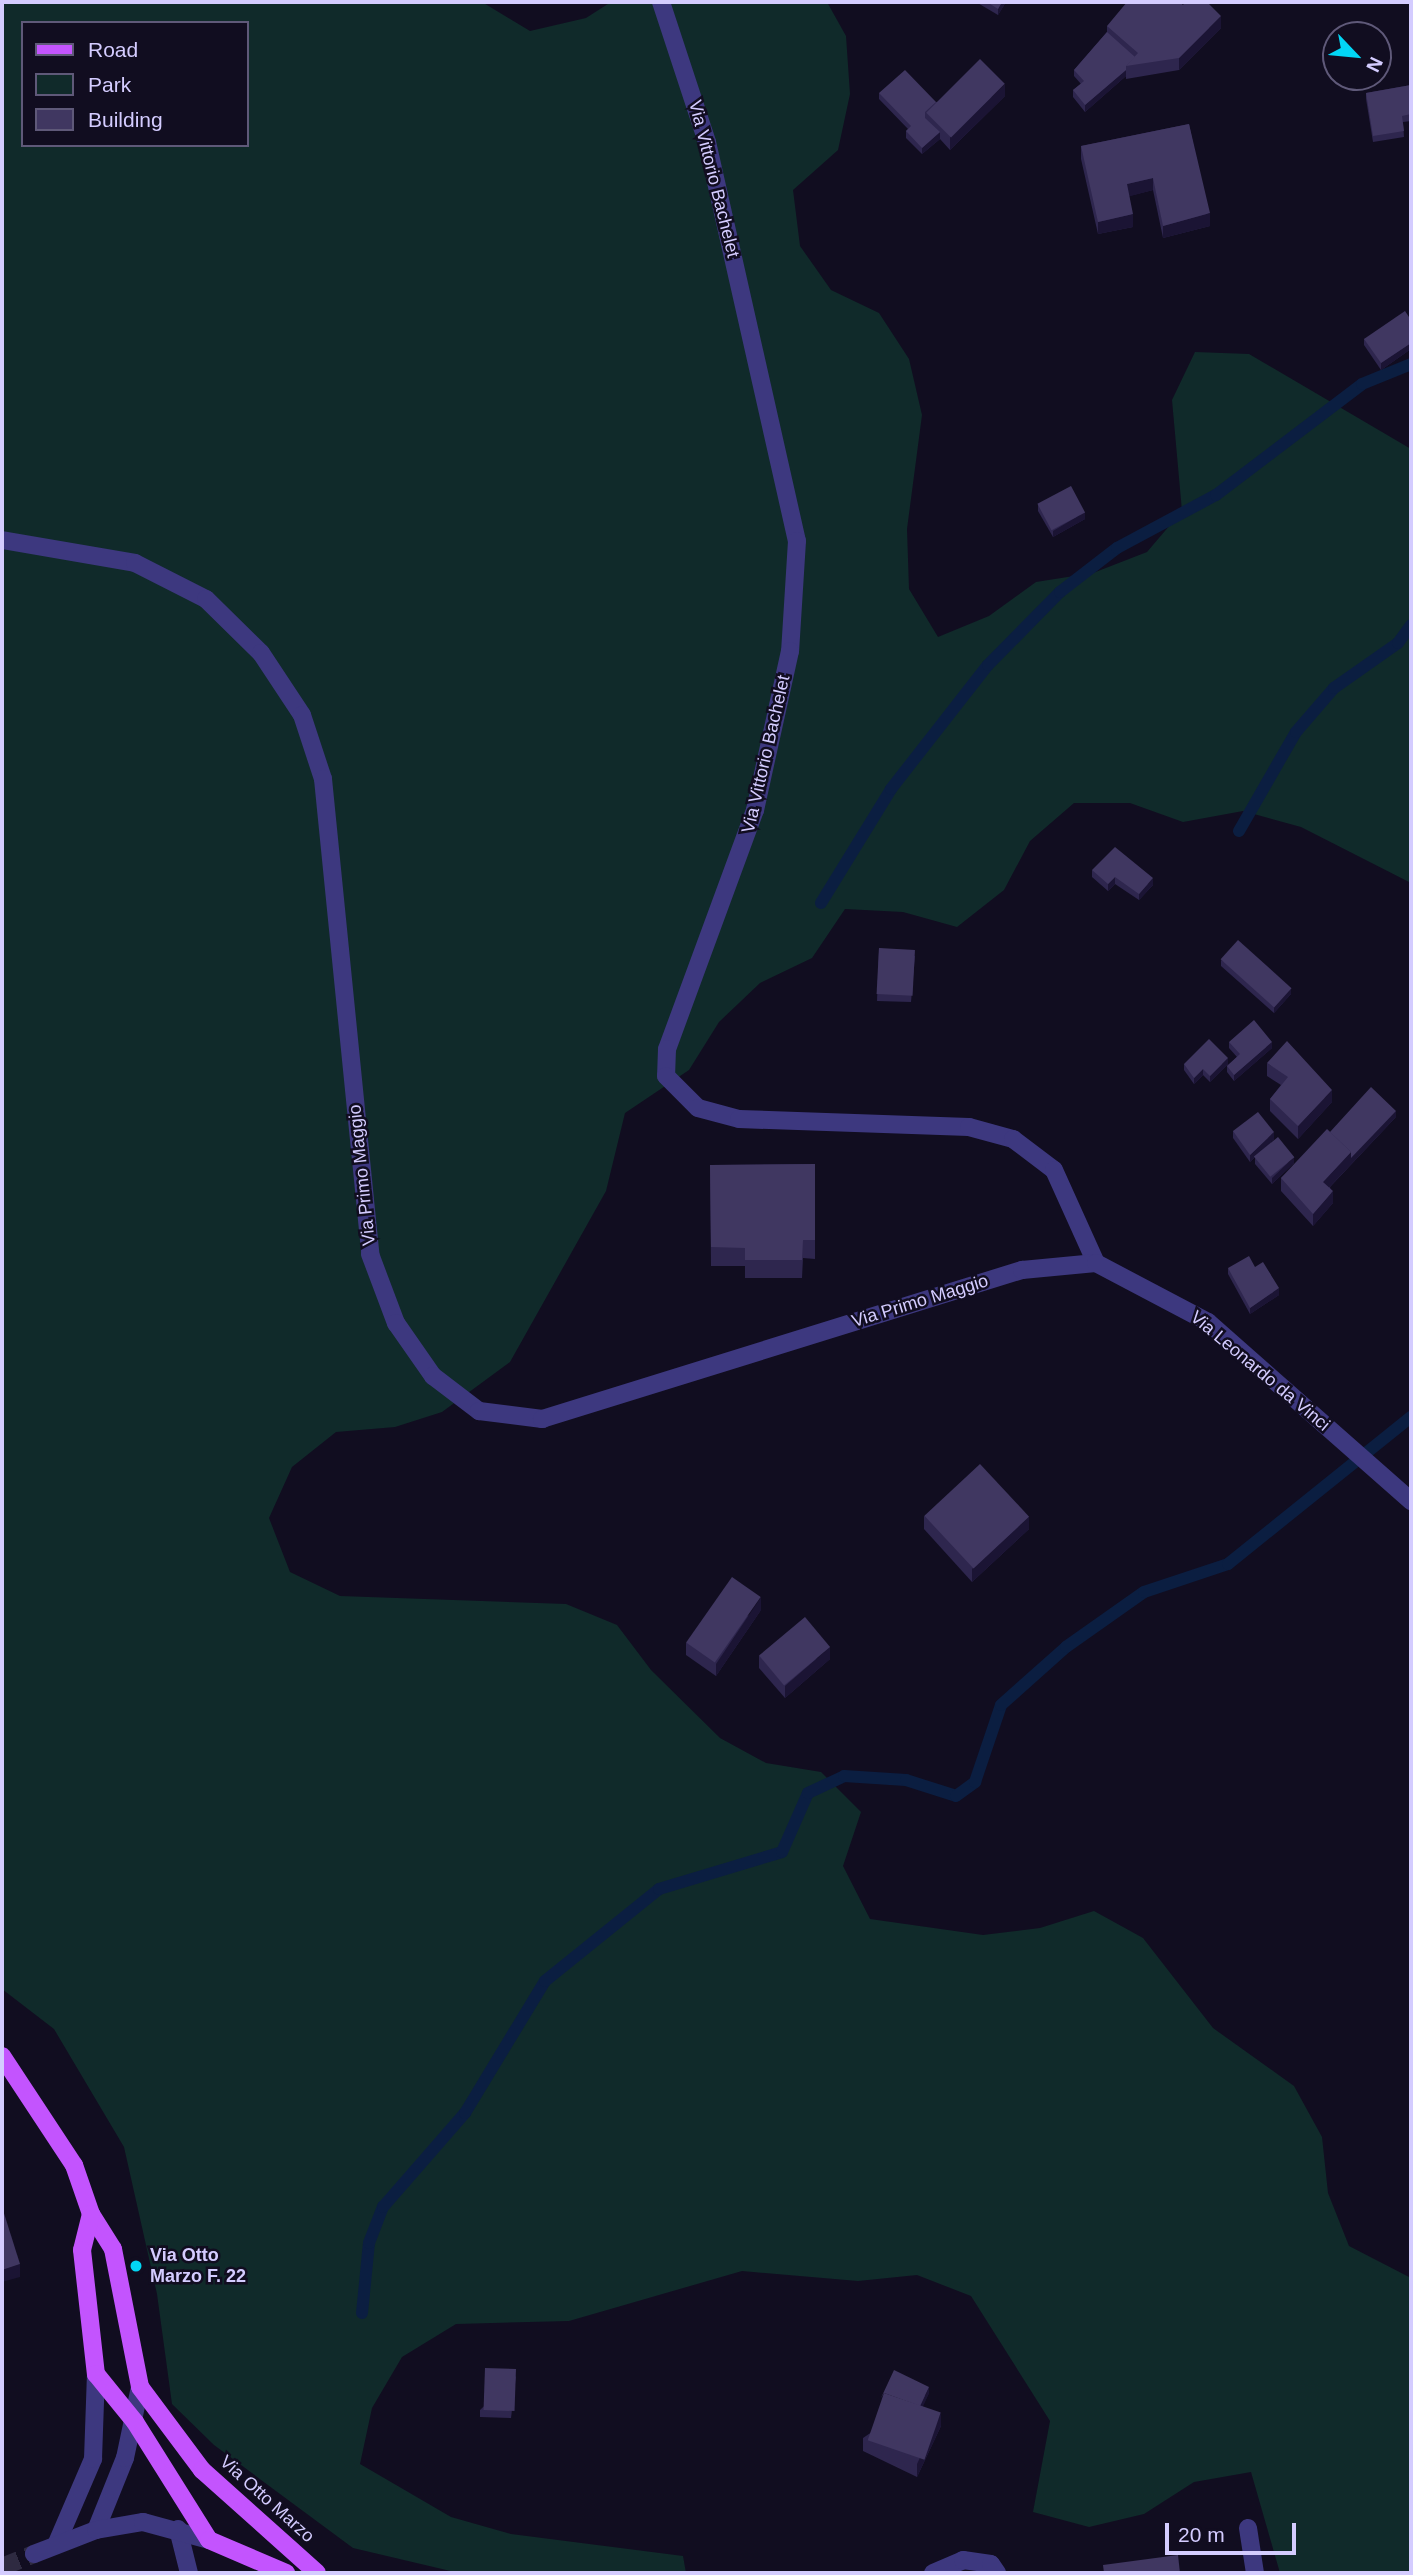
<!DOCTYPE html>
<html>
<head>
<meta charset="utf-8">
<style>
	body { margin:0 }
	#map { position:relative; width:1413px; height:2575px; overflow:hidden; background:#110d20; font-family:Helvetica,sans-serif }
	div>[style] { position:absolute }
	.green>* { inset:0; background:#102a2a }
	.stream>* { height:12px; margin:-6px; padding:0 6px; transform-origin:6px; border-radius:6px; background:#0b1e41 }
	.minor-tunnel>* { height:18px; margin-top:-9px; transform-origin:0; background:repeating-linear-gradient(90deg,#2e2a41 0 18px,transparent 0 27px) }
	.minor>* { height:18px; margin:-9px; padding:0 9px; transform-origin:9px; border-radius:9px; background:#3d387f }
	.major>* { height:18px; margin:-9px; padding:0 9px; transform-origin:9px; border-radius:9px; background:#c354fe }
	.wall>* { inset:0; background:#2e264e }
	.shaded-wall>* { inset:0; background:#1b1434 }
	.building>* { inset:0; background:#403761; transform-origin:0 0 }
	.dots>* { width:19px; height:19px; translate:-50% -50%; box-sizing:border-box; border:4px solid #110d20; border-radius:50% }
	span { translate:-50% -50%; white-space:nowrap; text-align:center; line-height:1.15; -webkit-text-stroke:5px #110d20; paint-order:stroke }
	.street-label { font-size:18px; color:#d4ccff }
	.poi-label { font-size:18px; color:#d4ccff; font-weight:700 }
	.left { translate:0 -50%; text-align:left }
	.frame { position:absolute; inset:0; border:4px solid #d4ccff; pointer-events:none }
	.legend { position:absolute; left:21px; top:21px; width:228px; height:126px; box-sizing:border-box; background:#110d20; border:2px solid #5f5979; margin:0; padding:9px 12px; list-style:none; font-size:21px; color:#d4ccff }
	.legend li { display:flex; align-items:center; gap:14px; height:35px }
	.legend b { width:35px; border:2px solid #5f5979 }
	.north { position:absolute; left:1322px; top:21px; width:70px; height:70px; box-sizing:border-box; background:#110d20; border:2px solid #5f5979; border-radius:50%; rotate:116deg; font-size:19px; font-weight:700; line-height:28px; text-align:center; color:#d4ccff }
	.north::after { content:''; display:block; margin:auto; width:24px; height:32px; background:#02d6f5; clip-path:polygon(50% 0,100% 100%,50% 72%,0 100%) }
	.scale { position:absolute; left:1165px; top:2523px; width:131px; height:32px; box-sizing:border-box; border:4px solid #d4ccff; border-top:0; padding-left:9px; font-size:21px; line-height:24px; white-space:nowrap; color:#d4ccff; -webkit-text-stroke:5px #110d20; paint-order:stroke }
</style>
</head>
<body>
<div id="map">
	<div class="green">
		<i style="clip-path:polygon(evenodd,2px 2px,482px 2px,530px 31px,586px 18px,611px 2px,827px 2px,846px 36px,850px 94px,838px 150px,793px 190px,800px 246px,831px 290px,879px 313px,909px 359px,922px 415px,907px 529px,909px 589px,938px 637px,989px 616px,1036px 582px,1093px 573px,1147px 552px,1182px 511px,1172px 400px,1195px 352px,1249px 354px,1411px 449px,1411px 883px,1301px 827px,1243px 811px,1183px 822px,1130px 803px,1074px 803px,1030px 841px,1004px 890px,957px 927px,903px 912px,845px 909px,812px 958px,760px 983px,719px 1022px,689px 1070px,625px 1113px,606px 1191px,510px 1362px,442px 1412px,395px 1427px,336px 1432px,292px 1467px,269px 1518px,290px 1572px,340px 1596px,566px 1604px,617px 1625px,651px 1670px,720px 1738px,766px 1763px,821px 1772px,861px 1812px,843px 1866px,870px 1919px,983px 1935px,1040px 1928px,1094px 1911px,1143px 1938px,1213px 2028px,1294px 2086px,1322px 2137px,1328px 2193px,1349px 2246px,1411px 2278px,1411px 2573px,1280px 2573px,1251px 2472px,1194px 2482px,1144px 2514px,1089px 2527px,1033px 2512px,1050px 2421px,971px 2296px,917px 2275px,858px 2281px,742px 2271px,569px 2321px,456px 2324px,402px 2357px,372px 2408px,360px 2464px,451px 2517px,511px 2534px,683px 2556px,686px 2573px,459px 2573px,353px 2548px,214px 2445px,172px 2404px,157px 2294px,124px 2147px,54px 2029px,2px 1989px,2px 2px,23px 23px,247px 23px,247px 145px,23px 145px,23px 23px)"></i>
	</div>
	<div class="stream">
		<i style="left:1239px;top:831px;width:114px;rotate:-60.1deg"></i>
		<i style="left:1296px;top:732px;width:58px;rotate:-49.2deg"></i>
		<i style="left:1334px;top:688px;width:78px;rotate:-35.1deg"></i>
		<i style="left:1398px;top:643px;width:22px;rotate:-54deg"></i>
		<i style="left:821px;top:903px;width:134px;rotate:-58.4deg"></i>
		<i style="left:891px;top:789px;width:157px;rotate:-52deg"></i>
		<i style="left:988px;top:665px;width:103px;rotate:-45.4deg"></i>
		<i style="left:1060px;top:592px;width:72px;rotate:-37.7deg"></i>
		<i style="left:1117px;top:548px;width:112px;rotate:-28.2deg"></i>
		<i style="left:1216px;top:495px;width:183px;rotate:-37.2deg"></i>
		<i style="left:1362px;top:384px;width:53px;rotate:-22.2deg"></i>
		<i style="left:362px;top:2313px;width:70px;rotate:-84.3deg"></i>
		<i style="left:369px;top:2243px;width:39px;rotate:-69deg"></i>
		<i style="left:383px;top:2207px;width:125px;rotate:-48.9deg"></i>
		<i style="left:465px;top:2113px;width:154px;rotate:-58.8deg"></i>
		<i style="left:545px;top:1981px;width:146px;rotate:-38.9deg"></i>
		<i style="left:659px;top:1889px;width:128px;rotate:-16.7deg"></i>
		<i style="left:782px;top:1852px;width:64px;rotate:-66.2deg"></i>
		<i style="left:808px;top:1793px;width:40px;rotate:-25deg"></i>
		<i style="left:844px;top:1776px;width:62px;rotate:3.7deg"></i>
		<i style="left:906px;top:1780px;width:52px;rotate:17.7deg"></i>
		<i style="left:956px;top:1796px;width:24px;rotate:-36deg"></i>
		<i style="left:975px;top:1782px;width:81px;rotate:-71.3deg"></i>
		<i style="left:1001px;top:1705px;width:87px;rotate:-41.7deg"></i>
		<i style="left:1066px;top:1647px;width:95px;rotate:-35.2deg"></i>
		<i style="left:1144px;top:1592px;width:89px;rotate:-18.4deg"></i>
		<i style="left:1228px;top:1564px;width:235px;rotate:-38.8deg"></i>
	</div>
	<div class="minor-tunnel">
		<i style="left:2px;top:2567px;width:35px;rotate:-22deg"></i>
	</div>
	<div class="minor">
		<i style="left:661px;top:2px;width:147px;rotate:71.8deg"></i>
		<i style="left:707px;top:142px;width:409px;rotate:77.3deg"></i>
		<i style="left:797px;top:541px;width:110px;rotate:93.6deg"></i>
		<i style="left:790px;top:651px;width:163px;rotate:102.4deg"></i>
		<i style="left:755px;top:810px;width:255px;rotate:110.2deg"></i>
		<i style="left:667px;top:1049px;width:27px;rotate:92deg"></i>
		<i style="left:666px;top:1076px;width:45px;rotate:45deg"></i>
		<i style="left:698px;top:1108px;width:42px;rotate:15deg"></i>
		<i style="left:739px;top:1119px;width:230px;rotate:2deg"></i>
		<i style="left:969px;top:1127px;width:46px;rotate:15.3deg"></i>
		<i style="left:1013px;top:1139px;width:51px;rotate:37.1deg"></i>
		<i style="left:1054px;top:1170px;width:102px;rotate:65.7deg"></i>
		<i style="left:2px;top:540px;width:135px;rotate:9.8deg"></i>
		<i style="left:135px;top:563px;width:80px;rotate:26.9deg"></i>
		<i style="left:206px;top:599px;width:77px;rotate:44.5deg"></i>
		<i style="left:261px;top:653px;width:74px;rotate:56.5deg"></i>
		<i style="left:302px;top:715px;width:67px;rotate:71.8deg"></i>
		<i style="left:323px;top:779px;width:477px;rotate:84.3deg"></i>
		<i style="left:370px;top:1254px;width:74px;rotate:69.4deg"></i>
		<i style="left:396px;top:1323px;width:65px;rotate:55.1deg"></i>
		<i style="left:433px;top:1376px;width:58px;rotate:37.3deg"></i>
		<i style="left:479px;top:1411px;width:64px;rotate:7.2deg"></i>
		<i style="left:542px;top:1419px;width:503px;rotate:-17.25deg"></i>
		<i style="left:1022px;top:1270px;width:74px;rotate:-5.4deg"></i>
		<i style="left:1096px;top:1263px;width:127px;rotate:27.8deg"></i>
		<i style="left:1208px;top:1322px;width:271px;rotate:41.4deg"></i>
		<i style="left:1248px;top:2528px;width:46px;rotate:81.2deg"></i>
		<i style="left:178px;top:2529px;width:45px;rotate:76deg"></i>
		<i style="left:96px;top:2530px;width:78px;rotate:-68.1deg"></i>
		<i style="left:125px;top:2458px;width:73px;rotate:-78.1deg"></i>
		<i style="left:56px;top:2545px;width:94px;rotate:-66.7deg"></i>
		<i style="left:93px;top:2459px;width:85px;rotate:-88deg"></i>
		<i style="left:34px;top:2554px;width:66px;rotate:-21.2deg"></i>
		<i style="left:96px;top:2530px;width:48px;rotate:-9.7deg"></i>
		<i style="left:143px;top:2522px;width:68px;rotate:15.3deg"></i>
		<i style="left:933px;top:2573px;width:33px;rotate:-23deg"></i>
		<i style="left:963px;top:2560px;width:28px;rotate:8deg"></i>
		<i style="left:991px;top:2564px;width:11px;rotate:56deg"></i>
	</div>
	<div class="major">
		<i style="left:2px;top:2056px;width:131px;rotate:56.6deg"></i>
		<i style="left:74px;top:2165px;width:52px;rotate:70.9deg"></i>
		<i style="left:91px;top:2214px;width:41px;rotate:57.8deg"></i>
		<i style="left:113px;top:2249px;width:141px;rotate:78.9deg"></i>
		<i style="left:140px;top:2387px;width:104px;rotate:53.2deg"></i>
		<i style="left:202px;top:2470px;width:154px;rotate:41.8deg"></i>
		<i style="left:91px;top:2214px;width:37px;rotate:104deg"></i>
		<i style="left:82px;top:2250px;width:125px;rotate:83.6deg"></i>
		<i style="left:96px;top:2374px;width:62px;rotate:50.9deg"></i>
		<i style="left:135px;top:2422px;width:139px;rotate:57.9deg"></i>
		<i style="left:209px;top:2540px;width:84px;rotate:23.2deg"></i>
	</div>
	<div class="wall">
		<i style="clip-path:polygon(976px 2px,1006px 2px,998px 15px)"></i>
		<i style="clip-path:polygon(1107px 26px,1221px 28px,1179px 70px,1126px 79px,1126px 76px,1085px 112px,1073px 97px,1073px 90px,1081px 84px,1074px 76px,1074px 70px,1107px 32px)"></i>
		<i style="clip-path:polygon(1411px 85px,1411px 121px,1403px 122px,1404px 137px,1373px 142px,1366px 99px,1366px 93px)"></i>
		<i style="clip-path:polygon(879px 93px,936px 102px,1005px 96px,950px 150px,940px 139px,922px 154px,906px 138px,906px 131px,908px 129px,879px 99px)"></i>
		<i style="clip-path:polygon(1189px 124px,1210px 226px,1163px 238px,1153px 190px,1129px 196px,1133px 227px,1098px 234px,1081px 159px,1081px 146px)"></i>
		<i style="clip-path:polygon(1411px 320px,1411px 349px,1381px 370px,1364px 345px,1364px 339px)"></i>
		<i style="clip-path:polygon(1038px 504px,1085px 519px,1053px 537px,1038px 511px)"></i>
		<i style="clip-path:polygon(1092px 870px,1153px 885px,1139px 900px,1115px 884px,1108px 891px,1092px 877px)"></i>
		<i style="clip-path:polygon(879px 948px,915px 956px,911px 1002px,877px 1001px)"></i>
		<i style="clip-path:polygon(1221px 960px,1291px 994px,1274px 1013px,1221px 966px)"></i>
		<i style="clip-path:polygon(1229px 1042px,1272px 1048px,1234px 1081px,1227px 1072px,1227px 1066px,1237px 1057px,1229px 1048px)"></i>
		<i style="clip-path:polygon(1267px 1063px,1332px 1102px,1298px 1139px,1270px 1111px,1270px 1099px,1281px 1085px,1267px 1076px)"></i>
		<i style="clip-path:polygon(1184px 1064px,1228px 1064px,1210px 1082px,1203px 1075px,1194px 1084px,1184px 1070px)"></i>
		<i style="clip-path:polygon(1396px 1117px,1330px 1187px,1333px 1203px,1313px 1226px,1281px 1191px,1281px 1178px,1330px 1132px)"></i>
		<i style="clip-path:polygon(1233px 1131px,1274px 1139px,1250px 1162px,1233px 1138px)"></i>
		<i style="clip-path:polygon(1255px 1158px,1294px 1163px,1272px 1184px,1255px 1164px)"></i>
		<i style="clip-path:polygon(815px 1164px,815px 1259px,803px 1258px,802px 1278px,745px 1278px,745px 1266px,711px 1266px,710px 1165px)"></i>
		<i style="clip-path:polygon(1228px 1268px,1279px 1295px,1250px 1314px,1228px 1274px)"></i>
		<i style="clip-path:polygon(924px 1516px,1029px 1529px,972px 1582px,924px 1529px)"></i>
		<i style="clip-path:polygon(761px 1610px,716px 1676px,686px 1655px,686px 1643px)"></i>
		<i style="clip-path:polygon(759px 1656px,830px 1659px,785px 1698px,759px 1668px)"></i>
		<i style="clip-path:polygon(516px 2376px,511px 2418px,480px 2417px,480px 2410px)"></i>
		<i style="clip-path:polygon(929px 2393px,922px 2407px,941px 2426px,917px 2477px,863px 2451px,863px 2438px)"></i>
	</div>
	<div class="shaded-wall">
		<i style="clip-path:polygon(1002px 2px,1006px 2px,998px 15px,998px 9px)"></i>
		<i style="clip-path:polygon(1221px 16px,1221px 28px,1179px 70px,1179px 58px)"></i>
		<i style="clip-path:polygon(1126px 70px,1126px 76px,1085px 112px,1085px 105px)"></i>
		<i style="clip-path:polygon(1005px 84px,1005px 96px,950px 150px,950px 137px)"></i>
		<i style="clip-path:polygon(940px 132px,940px 139px,922px 154px,922px 148px)"></i>
		<i style="clip-path:polygon(1153px 178px,1153px 190px,1127px 197px,1127px 184px)"></i>
		<i style="clip-path:polygon(1210px 213px,1210px 226px,1163px 238px,1163px 226px)"></i>
		<i style="clip-path:polygon(1133px 214px,1133px 227px,1098px 234px,1098px 222px)"></i>
		<i style="clip-path:polygon(1411px 343px,1411px 349px,1381px 370px,1381px 363px)"></i>
		<i style="clip-path:polygon(1085px 512px,1085px 519px,1053px 537px,1053px 531px)"></i>
		<i style="clip-path:polygon(1115px 877px,1115px 884px,1108px 891px,1108px 884px)"></i>
		<i style="clip-path:polygon(1153px 878px,1153px 885px,1139px 900px,1139px 894px)"></i>
		<i style="clip-path:polygon(1291px 988px,1291px 994px,1274px 1013px,1274px 1007px)"></i>
		<i style="clip-path:polygon(1272px 1042px,1272px 1048px,1234px 1081px,1234px 1075px)"></i>
		<i style="clip-path:polygon(1228px 1058px,1228px 1064px,1210px 1082px,1210px 1076px)"></i>
		<i style="clip-path:polygon(1203px 1069px,1203px 1075px,1194px 1084px,1194px 1078px)"></i>
		<i style="clip-path:polygon(1332px 1090px,1332px 1102px,1298px 1139px,1298px 1126px)"></i>
		<i style="clip-path:polygon(1396px 1111px,1396px 1117px,1323px 1194px,1323px 1182px,1351px 1152px)"></i>
		<i style="clip-path:polygon(1274px 1132px,1274px 1139px,1250px 1162px,1250px 1155px)"></i>
		<i style="clip-path:polygon(1294px 1157px,1294px 1163px,1272px 1184px,1272px 1178px)"></i>
		<i style="clip-path:polygon(1333px 1191px,1333px 1203px,1313px 1226px,1313px 1214px)"></i>
		<i style="clip-path:polygon(1279px 1288px,1279px 1295px,1250px 1314px,1250px 1308px)"></i>
		<i style="clip-path:polygon(1029px 1517px,1029px 1529px,972px 1582px,972px 1569px)"></i>
		<i style="clip-path:polygon(761px 1597px,761px 1610px,716px 1676px,716px 1664px)"></i>
		<i style="clip-path:polygon(830px 1647px,830px 1659px,785px 1698px,785px 1686px)"></i>
		<i style="clip-path:polygon(20px 2264px,20px 2277px,2px 2282px,2px 2270px)"></i>
		<i style="clip-path:polygon(929px 2387px,929px 2393px,917px 2420px,917px 2413px)"></i>
		<i style="clip-path:polygon(941px 2413px,941px 2426px,917px 2477px,917px 2464px)"></i>
	</div>
	<div class="building">
		<i style="clip-path:polygon(987px 2px,1002px 2px,998px 9px)"></i>
		<i style="clip-path:polygon(1127px 2px,1180px 2px,1183px 5px,1185px 2px,1207px 2px,1221px 16px,1179px 58px,1126px 66px,1138px 53px,1107px 26px)"></i>
		<i style="clip-path:polygon(1107px 32px,1135px 57px,1126px 66px,1126px 70px,1085px 105px,1073px 90px,1084px 81px,1074px 70px)"></i>
		<i style="left:980px;top:59px;width:35px;height:76px;rotate:45deg"></i>
		<i style="clip-path:polygon(905px 70px,936px 102px,925px 112px,925px 118px,940px 132px,922px 148px,906px 131px,911px 126px,879px 93px)"></i>
		<i style="clip-path:polygon(1411px 85px,1411px 114px,1402px 116px,1404px 131px,1373px 136px,1366px 93px)"></i>
		<i style="clip-path:polygon(1189px 124px,1210px 213px,1163px 226px,1153px 178px,1127px 184px,1133px 214px,1098px 222px,1081px 146px)"></i>
		<i style="clip-path:polygon(1405px 311px,1411px 320px,1411px 343px,1381px 363px,1364px 339px)"></i>
		<i style="left:1071px;top:486px;width:30px;height:38px;rotate:62deg"></i>
		<i style="clip-path:polygon(1115px 847px,1153px 878px,1139px 894px,1115px 877px,1108px 884px,1092px 870px)"></i>
		<i style="left:1238px;top:940px;width:72px;height:26px;rotate:42deg"></i>
		<i style="left:879px;top:948px;width:36px;height:46px;rotate:3deg"></i>
		<i style="clip-path:polygon(1254px 1020px,1272px 1042px,1234px 1075px,1227px 1066px,1240px 1054px,1229px 1042px)"></i>
		<i style="clip-path:polygon(1209px 1039px,1228px 1058px,1210px 1076px,1203px 1069px,1194px 1078px,1184px 1064px)"></i>
		<i style="clip-path:polygon(1287px 1041px,1332px 1090px,1298px 1126px,1270px 1099px,1288px 1077px,1267px 1063px)"></i>
		<i style="clip-path:polygon(1371px 1087px,1396px 1111px,1351px 1158px,1351px 1152px,1330px 1132px)"></i>
		<i style="clip-path:polygon(1258px 1112px,1274px 1132px,1250px 1155px,1233px 1131px)"></i>
		<i style="clip-path:polygon(1327px 1129px,1351px 1152px,1323px 1182px,1333px 1191px,1313px 1214px,1281px 1178px)"></i>
		<i style="left:1278px;top:1137px;width:26px;height:31px;rotate:51deg"></i>
		<i style="clip-path:polygon(815px 1164px,815px 1240px,803px 1240px,802px 1260px,745px 1260px,745px 1248px,711px 1247px,710px 1165px)"></i>
		<i style="clip-path:polygon(1249px 1256px,1255px 1267px,1263px 1262px,1279px 1288px,1250px 1308px,1228px 1268px)"></i>
		<i style="left:980px;top:1464px;width:72px;height:76px;rotate:47deg"></i>
		<i style="left:732px;top:1577px;width:35px;height:80px;rotate:35deg"></i>
		<i style="left:805px;top:1617px;width:39px;height:60px;rotate:50deg"></i>
		<i style="clip-path:polygon(2px 2207px,20px 2264px,2px 2270px)"></i>
		<i style="left:485px;top:2368px;width:31px;height:42px;rotate:2deg"></i>
		<i style="clip-path:polygon(894px 2370px,929px 2387px,920px 2406px,884px 2393px,881px 2398px)"></i>
		<i style="left:884px;top:2393px;width:60px;height:50px;rotate:19deg"></i>
		<i style="clip-path:polygon(1178px 2555px,1180px 2573px,1104px 2573px,1103px 2565px)"></i>
	</div>
	<div class="dots">
		<i style="left:136px;top:2266px;background:#02d6f5"></i>
	</div>
	<div class="street-label">
		<span style="left:714px;top:179px;rotate:76deg">Via Vittorio Bachelet</span>
		<span style="left:766px;top:754px;rotate:-77deg">Via Vittorio Bachelet</span>
		<span style="left:362px;top:1175px;rotate:-96deg">Via Primo Maggio</span>
		<span style="left:920px;top:1301px;rotate:-17deg">Via Primo Maggio</span>
		<span style="left:1260px;top:1371px;rotate:40deg">Via Leonardo da Vinci</span>
		<span style="left:267px;top:2499px;rotate:42deg">Via Otto Marzo</span>
	</div>
	<div class="poi-label">
		<span class="left" style="left:150px;top:2266px">Via Otto<br>Marzo F. 22</span>
	</div>
	<div class="frame"></div>
	<ul class="legend">
	<li><b style="height:9px;background:#c354fe"></b>Road</li>
	<li><b style="height:19px;background:#102a2a"></b>Park</li>
	<li><b style="height:19px;background:#403761"></b>Building</li>
	</ul>
	<div class="north">N</div>
	<div class="scale">20 m</div>
</div>
</body>
</html>
